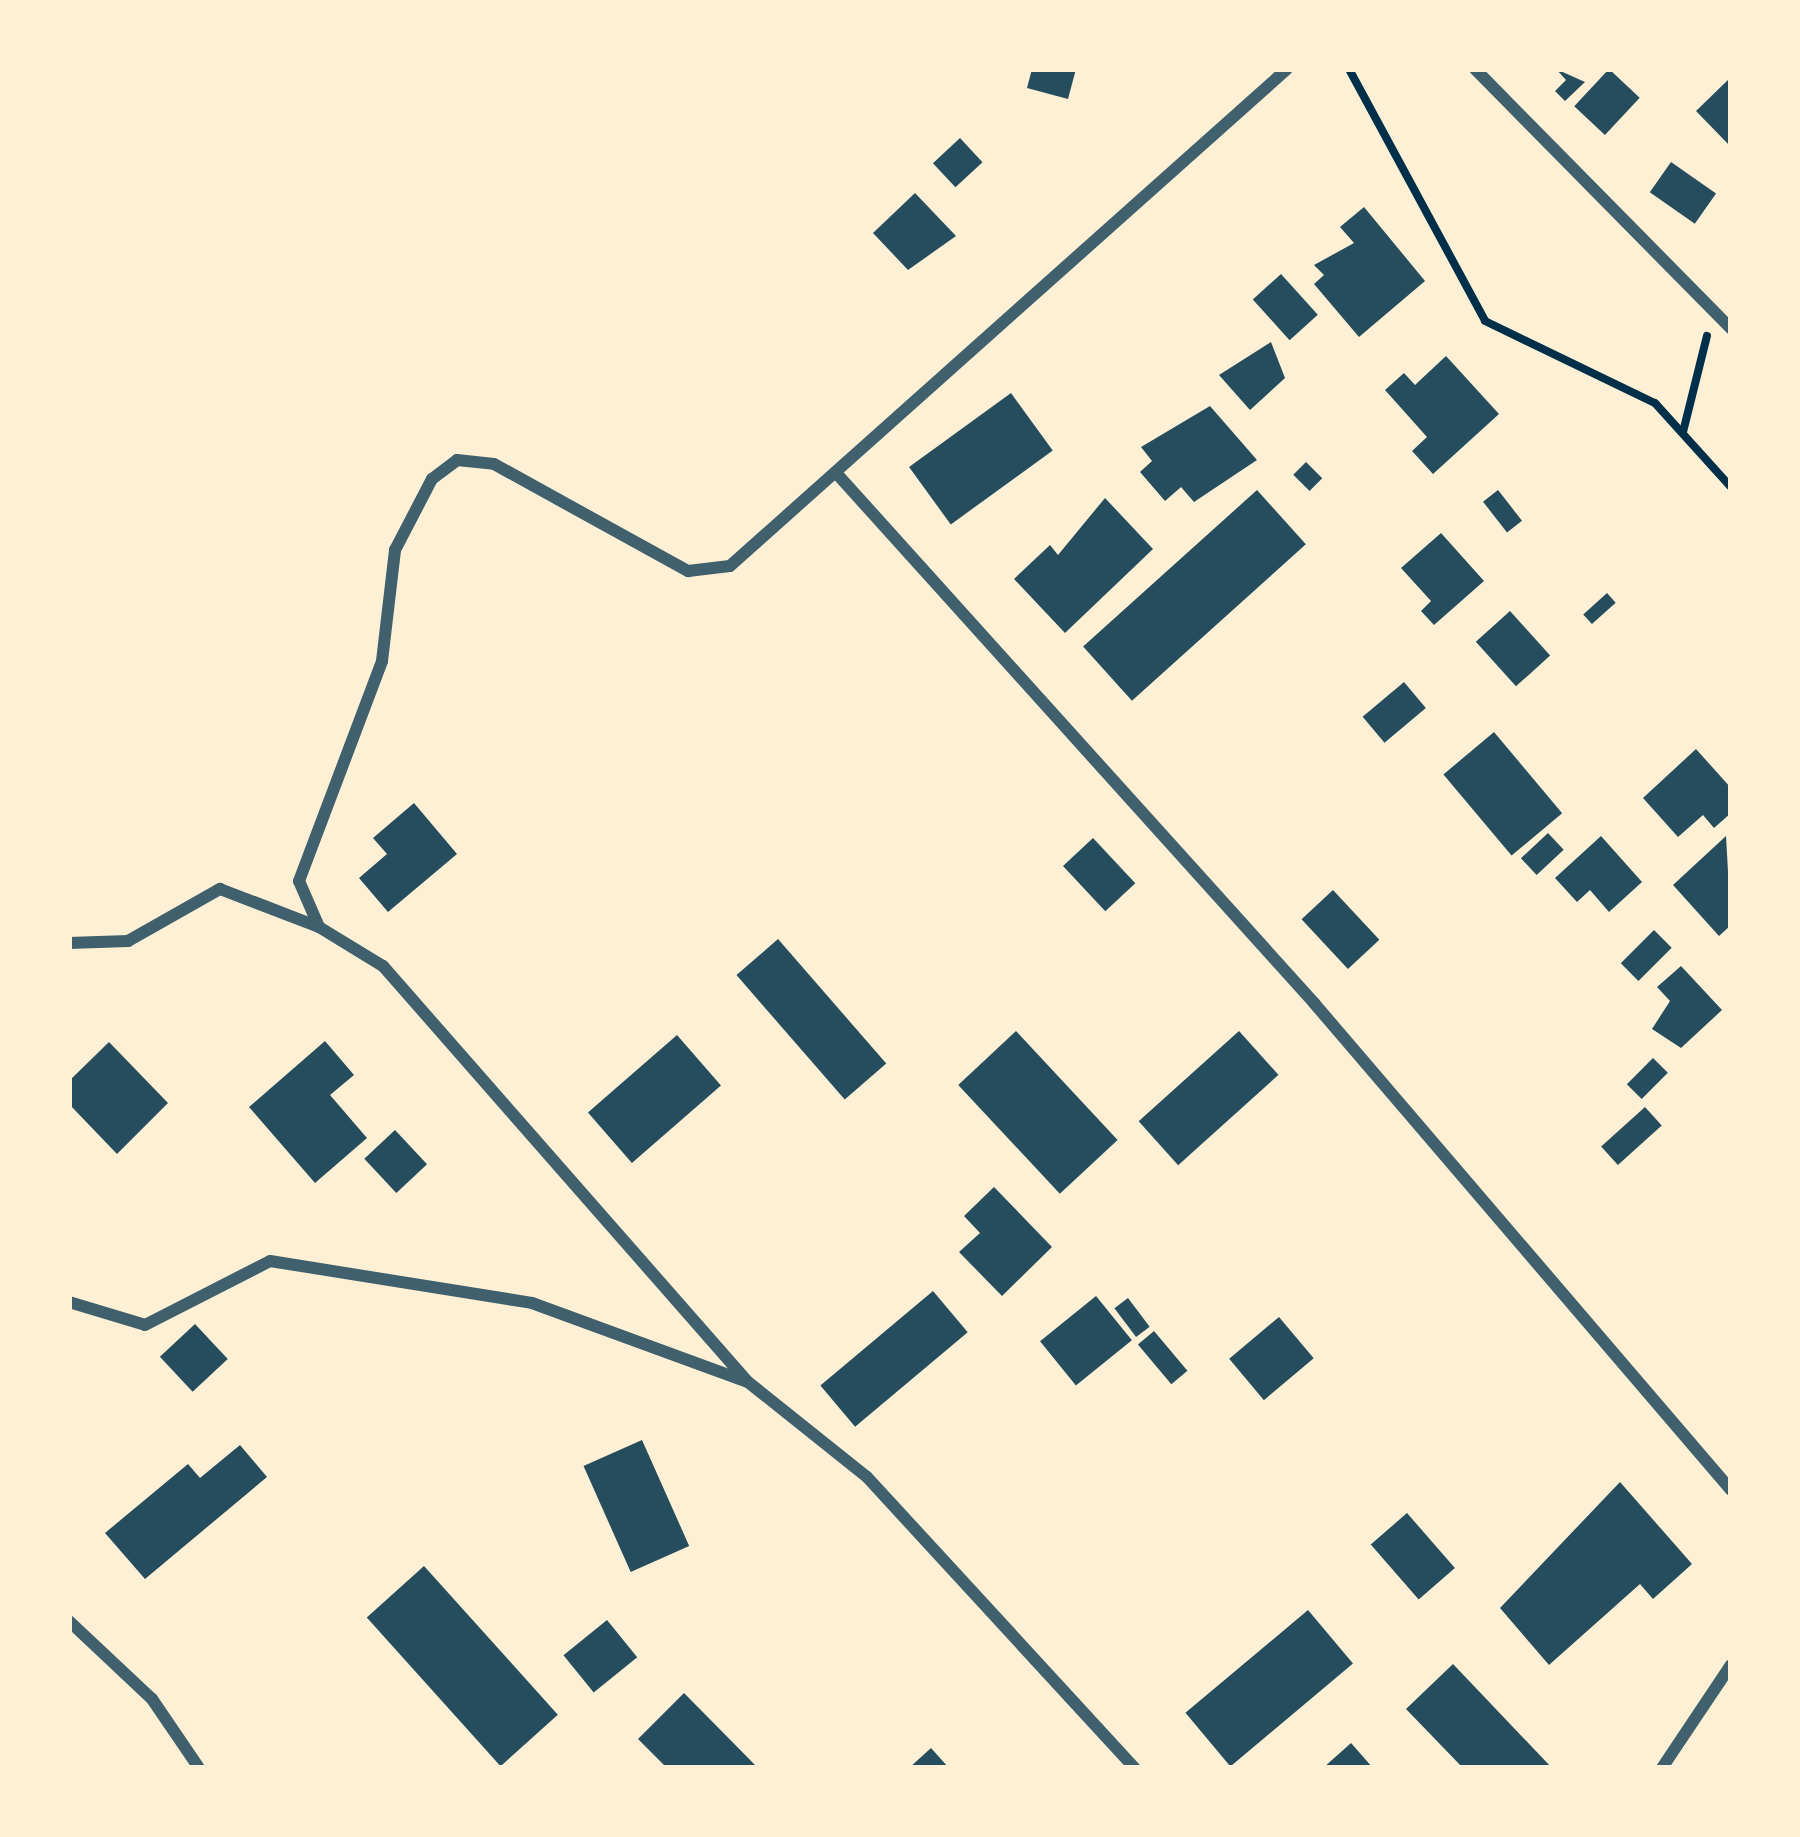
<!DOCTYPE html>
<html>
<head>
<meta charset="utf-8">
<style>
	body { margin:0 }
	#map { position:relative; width:1800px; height:1837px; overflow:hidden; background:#fdf0d5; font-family:"Varela Round",sans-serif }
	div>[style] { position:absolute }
	.building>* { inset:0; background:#264d5e; transform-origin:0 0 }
	.path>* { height:8px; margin:-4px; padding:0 4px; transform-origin:4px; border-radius:4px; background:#003049 }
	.minor>* { height:12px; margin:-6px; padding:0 6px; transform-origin:6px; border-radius:6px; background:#3f606c }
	span { translate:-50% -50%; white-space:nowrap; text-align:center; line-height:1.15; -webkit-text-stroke:10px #fdf0d5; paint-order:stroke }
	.frame { position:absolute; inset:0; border:72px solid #fdf0d5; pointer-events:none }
</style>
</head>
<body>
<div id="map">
	<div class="building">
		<i style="clip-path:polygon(1032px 69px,1076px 69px,1068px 99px,1027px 88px)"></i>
		<i style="clip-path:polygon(1556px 69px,1585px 82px,1565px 101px,1555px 91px,1566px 80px)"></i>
		<i style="left:1609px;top:69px;width:42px;height:51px;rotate:43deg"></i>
		<i style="clip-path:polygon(1731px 77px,1731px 147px,1696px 111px)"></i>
		<i style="left:960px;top:138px;width:33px;height:37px;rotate:47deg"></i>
		<i style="left:1671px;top:162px;width:55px;height:37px;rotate:35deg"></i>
		<i style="clip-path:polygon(915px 193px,956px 236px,908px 270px,873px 233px)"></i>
		<i style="clip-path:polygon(1364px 207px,1425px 281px,1359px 337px,1314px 284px,1324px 275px,1314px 265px,1354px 243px,1340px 227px)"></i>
		<i style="left:1281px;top:274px;width:55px;height:38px;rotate:48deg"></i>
		<i style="clip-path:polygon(1271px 342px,1285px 378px,1250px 410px,1219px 375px)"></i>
		<i style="clip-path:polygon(1446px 356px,1499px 414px,1433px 474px,1412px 451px,1427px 437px,1385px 390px,1404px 373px,1415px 385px)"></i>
		<i style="left:1011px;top:393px;width:71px;height:126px;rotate:54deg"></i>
		<i style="clip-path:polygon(1210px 406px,1257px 460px,1194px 502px,1181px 487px,1165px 501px,1140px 472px,1152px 461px,1141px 447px)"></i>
		<i style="left:1306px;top:462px;width:23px;height:18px;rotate:45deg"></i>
		<i style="left:1257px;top:490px;width:73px;height:234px;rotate:48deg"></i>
		<i style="left:1498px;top:490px;width:39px;height:19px;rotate:52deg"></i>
		<i style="clip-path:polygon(1105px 498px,1153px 549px,1065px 633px,1014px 579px,1050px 545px,1058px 555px)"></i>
		<i style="clip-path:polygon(1441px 533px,1484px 581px,1434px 625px,1421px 611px,1431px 601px,1401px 568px)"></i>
		<i style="left:1607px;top:593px;width:13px;height:32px;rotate:48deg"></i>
		<i style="left:1510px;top:611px;width:60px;height:46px;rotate:48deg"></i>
		<i style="left:1404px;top:682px;width:34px;height:54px;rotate:50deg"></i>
		<i style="left:1494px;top:732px;width:106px;height:66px;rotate:50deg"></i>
		<i style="clip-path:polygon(1696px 749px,1731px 788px,1731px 813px,1714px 828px,1703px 815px,1678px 837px,1643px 798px)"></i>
		<i style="clip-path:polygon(414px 803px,457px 854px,388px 912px,359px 878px,387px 854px,373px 838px)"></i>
		<i style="left:1548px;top:833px;width:23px;height:37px;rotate:47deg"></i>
		<i style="clip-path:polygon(1601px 836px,1642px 882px,1609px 912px,1590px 890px,1577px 902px,1555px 878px)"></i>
		<i style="clip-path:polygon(1726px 836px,1731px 925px,1719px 936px,1673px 885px)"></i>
		<i style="left:1093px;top:838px;width:62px;height:41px;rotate:47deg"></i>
		<i style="left:1333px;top:890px;width:68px;height:43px;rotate:47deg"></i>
		<i style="left:1654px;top:930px;width:25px;height:47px;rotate:45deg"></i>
		<i style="left:778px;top:939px;width:165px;height:55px;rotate:49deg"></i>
		<i style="clip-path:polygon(1681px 966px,1722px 1010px,1681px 1048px,1652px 1029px,1670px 1001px,1657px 987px)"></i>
		<i style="left:1016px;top:1031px;width:149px;height:79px;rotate:47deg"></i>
		<i style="left:1239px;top:1031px;width:59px;height:135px;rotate:48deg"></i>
		<i style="left:677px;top:1035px;width:67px;height:118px;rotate:49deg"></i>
		<i style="clip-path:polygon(325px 1041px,354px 1075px,330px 1095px,367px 1138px,315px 1183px,249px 1107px)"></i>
		<i style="clip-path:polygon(109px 1042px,168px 1103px,117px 1154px,69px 1104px,69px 1081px)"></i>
		<i style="left:1653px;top:1058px;width:21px;height:37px;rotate:45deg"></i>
		<i style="left:1645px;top:1107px;width:25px;height:59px;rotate:48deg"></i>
		<i style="left:395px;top:1130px;width:47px;height:42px;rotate:47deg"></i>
		<i style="clip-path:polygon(994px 1187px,1052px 1247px,1002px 1296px,959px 1252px,980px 1233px,964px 1216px)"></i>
		<i style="left:933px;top:1291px;width:54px;height:147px;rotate:50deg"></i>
		<i style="left:1096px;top:1296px;width:57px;height:72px;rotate:51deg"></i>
		<i style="left:1128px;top:1298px;width:36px;height:17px;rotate:53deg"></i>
		<i style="left:1279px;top:1317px;width:54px;height:65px;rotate:50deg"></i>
		<i style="left:195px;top:1324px;width:48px;height:48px;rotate:47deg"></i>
		<i style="left:1154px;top:1331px;width:52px;height:21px;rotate:50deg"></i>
		<i style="left:642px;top:1440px;width:116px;height:64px;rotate:66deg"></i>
		<i style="clip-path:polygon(240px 1445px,267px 1477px,145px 1579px,105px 1533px,188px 1464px,200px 1478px)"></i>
		<i style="clip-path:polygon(1620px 1482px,1692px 1564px,1653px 1599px,1640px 1584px,1549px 1665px,1500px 1608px)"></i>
		<i style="left:1407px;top:1513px;width:73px;height:48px;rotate:49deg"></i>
		<i style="left:424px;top:1566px;width:200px;height:77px;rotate:48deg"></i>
		<i style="left:1308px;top:1610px;width:70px;height:160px;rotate:50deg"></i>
		<i style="left:607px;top:1620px;width:48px;height:56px;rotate:51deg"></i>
		<i style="clip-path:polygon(1453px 1664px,1552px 1768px,1463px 1768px,1406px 1709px)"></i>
		<i style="clip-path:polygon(684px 1693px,758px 1768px,667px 1768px,638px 1739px)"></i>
		<i style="clip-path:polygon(1351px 1743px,1373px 1768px,1323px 1768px)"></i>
		<i style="clip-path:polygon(931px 1748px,949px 1768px,909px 1768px)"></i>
	</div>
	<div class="path">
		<i style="left:1349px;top:69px;width:286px;rotate:61.6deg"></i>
		<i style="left:1485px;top:321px;width:189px;rotate:25.8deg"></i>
		<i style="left:1655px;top:403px;width:113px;rotate:47.9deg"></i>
		<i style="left:1683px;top:432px;width:99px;rotate:-76deg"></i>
	</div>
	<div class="minor">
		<i style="left:1475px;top:69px;width:365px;rotate:45.4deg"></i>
		<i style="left:838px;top:475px;width:711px;rotate:47.96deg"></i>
		<i style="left:1314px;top:1003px;width:641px;rotate:49.43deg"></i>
		<i style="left:319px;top:927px;width:75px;rotate:31.4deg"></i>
		<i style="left:383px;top:966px;width:552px;rotate:48.75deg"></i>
		<i style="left:69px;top:943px;width:59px;rotate:-1.9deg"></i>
		<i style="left:128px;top:941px;width:106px;rotate:-29.5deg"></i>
		<i style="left:220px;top:889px;width:106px;rotate:21deg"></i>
		<i style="left:319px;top:927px;width:50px;rotate:-113.5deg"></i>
		<i style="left:299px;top:881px;width:235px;rotate:-69.3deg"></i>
		<i style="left:382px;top:661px;width:112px;rotate:-83.3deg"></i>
		<i style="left:395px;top:550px;width:80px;rotate:-62.5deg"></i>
		<i style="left:432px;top:479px;width:31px;rotate:-37deg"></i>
		<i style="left:457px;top:460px;width:37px;rotate:6deg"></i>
		<i style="left:494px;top:464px;width:222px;rotate:28.9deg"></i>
		<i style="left:688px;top:571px;width:42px;rotate:-6.8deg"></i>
		<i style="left:730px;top:566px;width:746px;rotate:-41.74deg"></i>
		<i style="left:69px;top:1302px;width:79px;rotate:16.8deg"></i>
		<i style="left:145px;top:1325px;width:140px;rotate:-27.1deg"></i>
		<i style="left:270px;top:1261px;width:265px;rotate:9.1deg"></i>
		<i style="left:532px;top:1303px;width:230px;rotate:20.1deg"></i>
		<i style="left:748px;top:1382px;width:152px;rotate:38.6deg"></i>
		<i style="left:867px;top:1477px;width:396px;rotate:47.4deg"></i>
		<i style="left:69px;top:1621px;width:114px;rotate:43.2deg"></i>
		<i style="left:152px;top:1699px;width:83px;rotate:55.7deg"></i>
		<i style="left:1662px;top:1768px;width:124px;rotate:-56.2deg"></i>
	</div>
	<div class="frame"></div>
</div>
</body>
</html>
